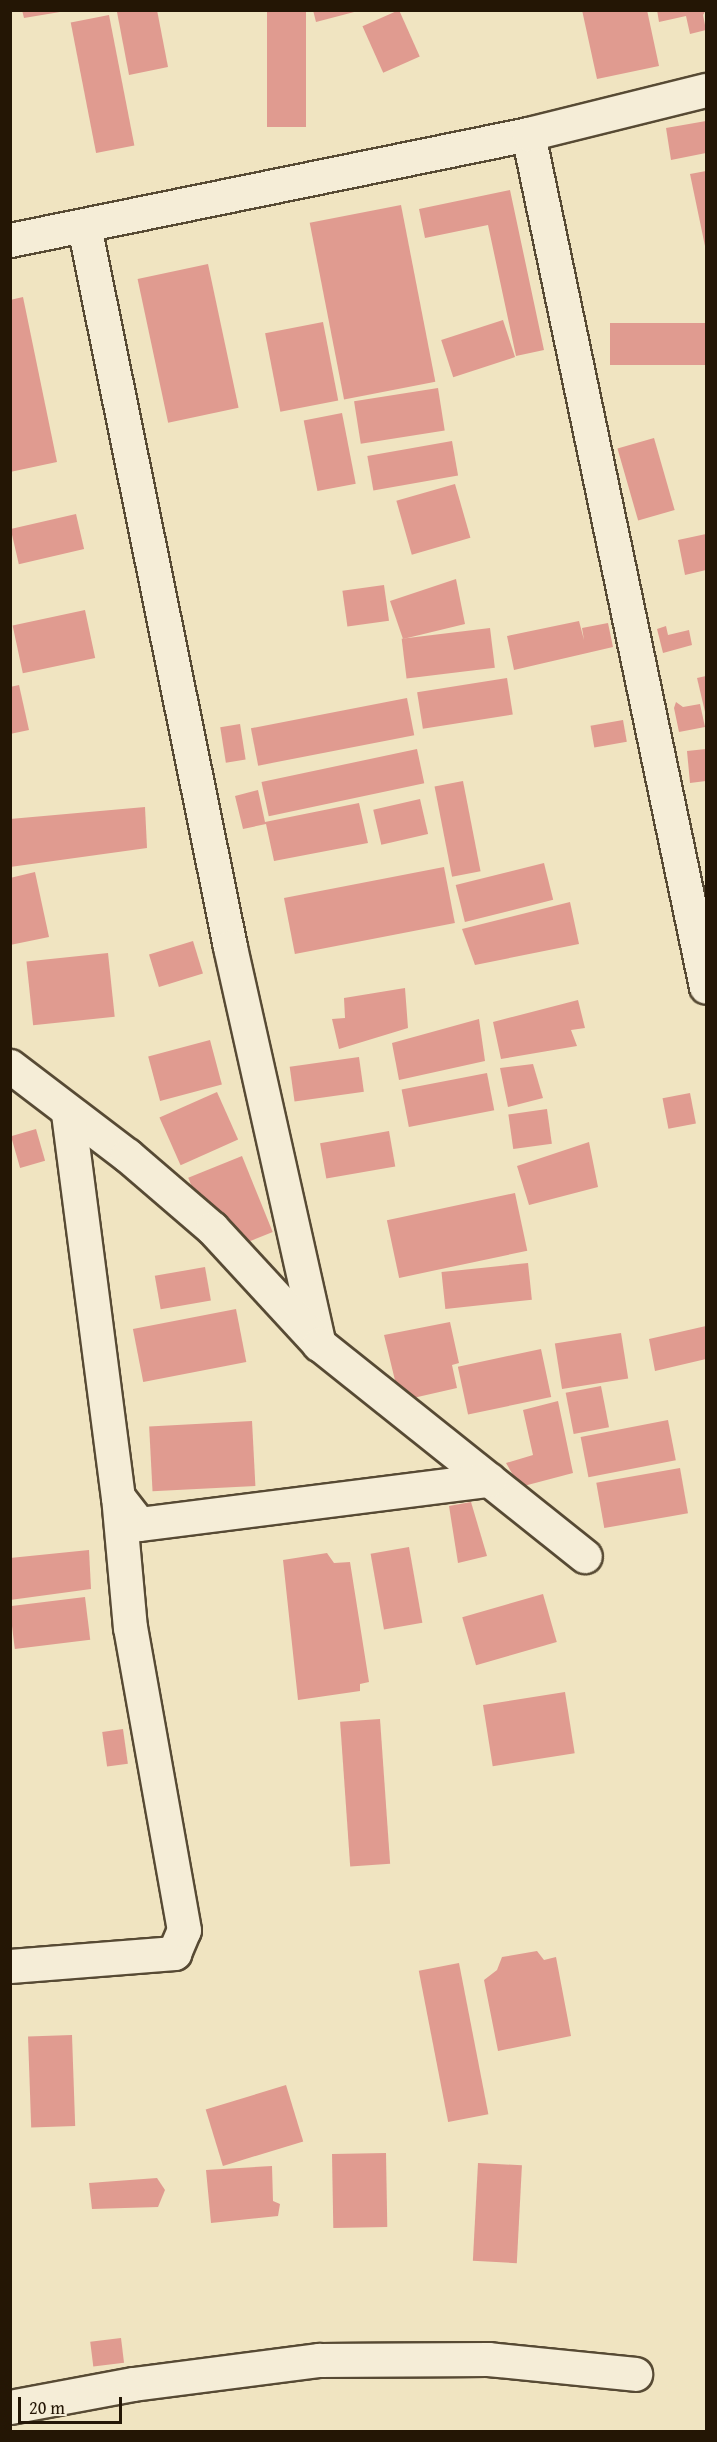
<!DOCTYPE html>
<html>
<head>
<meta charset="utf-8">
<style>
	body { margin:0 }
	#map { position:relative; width:717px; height:2442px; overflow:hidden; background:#f0e4c1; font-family:"Gentium Book Plus",serif }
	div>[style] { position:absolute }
	.building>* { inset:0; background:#e09b90; transform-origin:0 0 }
	.roads { filter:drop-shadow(2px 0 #574a34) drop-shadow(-2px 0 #574a34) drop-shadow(0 2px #574a34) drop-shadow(0 -2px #574a34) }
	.minor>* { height:33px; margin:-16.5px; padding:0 16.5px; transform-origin:16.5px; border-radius:16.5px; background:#f5edd7 }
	span { translate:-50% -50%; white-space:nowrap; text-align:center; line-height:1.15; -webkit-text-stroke:6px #f5edd7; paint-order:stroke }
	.frame { position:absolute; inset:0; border:12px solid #241605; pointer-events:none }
	.scale { position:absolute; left:18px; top:2397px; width:104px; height:27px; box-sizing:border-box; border:3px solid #241605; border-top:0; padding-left:8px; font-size:18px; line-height:21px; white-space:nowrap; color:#241605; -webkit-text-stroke:4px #f5edd7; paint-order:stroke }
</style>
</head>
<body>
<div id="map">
	<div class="building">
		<i style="clip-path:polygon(22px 10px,60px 10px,60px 12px,24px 18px)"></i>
		<i style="clip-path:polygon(122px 10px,157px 10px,168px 67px,129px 75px,117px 12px)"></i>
		<i style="left:267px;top:10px;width:39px;height:117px"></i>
		<i style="clip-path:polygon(313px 10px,358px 10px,358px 11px,316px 22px)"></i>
		<i style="left:399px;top:10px;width:51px;height:40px;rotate:66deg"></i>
		<i style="clip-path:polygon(582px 10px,647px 10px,659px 66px,597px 79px)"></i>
		<i style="clip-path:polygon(657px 10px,706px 10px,703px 15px,706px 30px,690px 34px,686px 16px,659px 22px)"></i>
		<i style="left:109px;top:15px;width:133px;height:39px;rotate:79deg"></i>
		<i style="clip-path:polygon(706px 121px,706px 153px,671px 160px,666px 128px)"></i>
		<i style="clip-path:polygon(706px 171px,706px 246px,705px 246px,690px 174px)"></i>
		<i style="clip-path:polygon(510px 190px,544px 350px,516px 356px,488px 225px,425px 238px,419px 209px)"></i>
		<i style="left:401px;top:205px;width:180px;height:93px;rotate:79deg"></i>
		<i style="left:208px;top:264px;width:147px;height:72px;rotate:78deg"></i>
		<i style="clip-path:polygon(23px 297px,57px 462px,10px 472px,10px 300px)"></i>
		<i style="left:503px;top:320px;width:39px;height:65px;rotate:72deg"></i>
		<i style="left:323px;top:322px;width:80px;height:59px;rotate:79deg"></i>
		<i style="left:706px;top:323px;width:42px;height:96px;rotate:90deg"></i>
		<i style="left:438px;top:388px;width:43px;height:85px;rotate:81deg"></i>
		<i style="left:342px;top:413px;width:72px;height:39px;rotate:79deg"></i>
		<i style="left:654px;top:438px;width:75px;height:38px;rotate:74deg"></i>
		<i style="left:452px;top:441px;width:35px;height:86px;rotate:80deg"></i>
		<i style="left:455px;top:484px;width:56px;height:61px;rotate:74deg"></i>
		<i style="left:76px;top:514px;width:36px;height:67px;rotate:77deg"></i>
		<i style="clip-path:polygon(706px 534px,706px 570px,685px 575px,678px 540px)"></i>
		<i style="clip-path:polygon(456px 579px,465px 624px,403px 639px,390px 601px)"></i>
		<i style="left:384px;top:585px;width:36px;height:42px;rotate:82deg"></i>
		<i style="left:85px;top:610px;width:49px;height:74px;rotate:78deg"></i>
		<i style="clip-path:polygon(579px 621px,584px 640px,582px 628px,608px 623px,613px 647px,514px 670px,507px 636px)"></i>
		<i style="clip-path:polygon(666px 626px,668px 635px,689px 630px,692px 645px,663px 653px,657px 629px)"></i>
		<i style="left:490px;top:628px;width:40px;height:89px;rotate:83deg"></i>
		<i style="clip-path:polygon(706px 676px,706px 716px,697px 678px)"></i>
		<i style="left:507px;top:678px;width:37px;height:91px;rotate:81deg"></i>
		<i style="clip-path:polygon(19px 685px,29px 730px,10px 734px,10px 687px)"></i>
		<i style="left:407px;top:698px;width:38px;height:159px;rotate:79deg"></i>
		<i style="clip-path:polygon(676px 702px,683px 707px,700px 704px,705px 727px,679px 732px,674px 708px)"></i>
		<i style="left:623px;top:720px;width:22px;height:33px;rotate:80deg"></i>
		<i style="left:240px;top:724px;width:36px;height:20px;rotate:81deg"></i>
		<i style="left:417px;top:749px;width:35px;height:159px;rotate:78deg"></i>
		<i style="clip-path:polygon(706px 749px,706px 781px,690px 783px,687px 751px)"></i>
		<i style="left:463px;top:781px;width:92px;height:29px;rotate:79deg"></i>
		<i style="clip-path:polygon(258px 790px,265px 822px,359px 803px,368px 843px,274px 861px,266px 824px,243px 829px,235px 796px)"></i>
		<i style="left:420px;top:799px;width:36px;height:48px;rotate:77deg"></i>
		<i style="clip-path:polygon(145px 807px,147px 848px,10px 867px,10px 819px)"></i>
		<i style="left:544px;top:863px;width:38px;height:91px;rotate:76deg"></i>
		<i style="left:444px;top:867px;width:57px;height:163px;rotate:79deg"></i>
		<i style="clip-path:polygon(35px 872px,49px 937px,10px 945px,10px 878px)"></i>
		<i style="clip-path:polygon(570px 902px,579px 944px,475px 965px,462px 929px)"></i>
		<i style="left:193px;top:941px;width:34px;height:46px;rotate:73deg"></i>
		<i style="left:108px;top:953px;width:64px;height:82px;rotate:84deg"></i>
		<i style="clip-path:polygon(405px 988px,408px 1028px,339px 1049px,332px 1019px,345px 1018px,344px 998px)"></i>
		<i style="clip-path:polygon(578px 1000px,585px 1028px,571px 1030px,577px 1046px,501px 1059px,493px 1022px)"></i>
		<i style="clip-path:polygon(479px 1019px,485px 1061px,399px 1080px,392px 1043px)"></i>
		<i style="left:210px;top:1040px;width:46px;height:64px;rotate:75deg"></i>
		<i style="left:359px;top:1057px;width:35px;height:70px;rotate:82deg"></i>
		<i style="clip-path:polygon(533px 1064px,543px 1098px,508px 1107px,500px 1068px)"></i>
		<i style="left:487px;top:1073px;width:38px;height:87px;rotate:79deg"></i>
		<i style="left:217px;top:1092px;width:52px;height:63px;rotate:66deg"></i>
		<i style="left:690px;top:1093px;width:31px;height:28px;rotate:79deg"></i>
		<i style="left:547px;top:1109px;width:35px;height:39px;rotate:82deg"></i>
		<i style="left:36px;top:1129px;width:33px;height:26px;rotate:74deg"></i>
		<i style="left:389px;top:1131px;width:36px;height:70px;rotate:80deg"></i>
		<i style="clip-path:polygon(589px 1142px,598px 1187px,529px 1205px,517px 1166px)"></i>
		<i style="left:242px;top:1156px;width:82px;height:58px;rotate:68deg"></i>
		<i style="left:515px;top:1193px;width:59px;height:131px;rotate:78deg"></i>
		<i style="left:528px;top:1263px;width:37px;height:87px;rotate:84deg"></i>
		<i style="left:205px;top:1267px;width:34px;height:51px;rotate:80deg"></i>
		<i style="left:236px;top:1309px;width:54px;height:105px;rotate:79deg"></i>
		<i style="clip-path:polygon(450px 1322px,459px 1363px,452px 1365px,457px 1388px,400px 1401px,384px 1335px)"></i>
		<i style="clip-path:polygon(706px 1326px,706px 1359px,655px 1371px,649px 1339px)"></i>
		<i style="left:621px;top:1333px;width:46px;height:67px;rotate:81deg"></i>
		<i style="left:541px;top:1349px;width:49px;height:85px;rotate:78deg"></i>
		<i style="left:601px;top:1386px;width:42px;height:36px;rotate:79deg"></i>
		<i style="clip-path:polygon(558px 1401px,573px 1473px,520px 1487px,506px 1463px,533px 1455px,523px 1410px)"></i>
		<i style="left:668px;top:1420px;width:41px;height:89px;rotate:79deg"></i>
		<i style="left:252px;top:1421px;width:65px;height:103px;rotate:87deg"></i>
		<i style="left:680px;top:1468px;width:46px;height:85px;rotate:80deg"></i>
		<i style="clip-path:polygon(471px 1502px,487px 1556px,458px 1563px,449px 1506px)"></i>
		<i style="left:409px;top:1547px;width:77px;height:39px;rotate:80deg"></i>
		<i style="clip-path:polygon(89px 1550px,91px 1589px,10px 1600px,10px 1558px)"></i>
		<i style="clip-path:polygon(327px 1553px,334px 1563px,350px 1562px,369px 1682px,360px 1684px,360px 1691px,298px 1700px,283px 1560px)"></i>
		<i style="left:543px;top:1594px;width:50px;height:84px;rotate:74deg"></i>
		<i style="left:85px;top:1597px;width:43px;height:76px;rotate:83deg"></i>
		<i style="left:565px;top:1692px;width:62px;height:83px;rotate:81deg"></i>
		<i style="left:380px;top:1719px;width:145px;height:40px;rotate:86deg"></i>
		<i style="left:123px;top:1729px;width:35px;height:21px;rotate:82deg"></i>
		<i style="clip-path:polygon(537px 1951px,544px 1960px,556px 1957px,571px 2036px,498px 2051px,484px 1980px,497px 1970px,502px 1957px)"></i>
		<i style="left:459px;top:1963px;width:154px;height:41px;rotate:79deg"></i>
		<i style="left:72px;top:2035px;width:91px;height:44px;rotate:88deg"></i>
		<i style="left:286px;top:2085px;width:59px;height:84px;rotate:73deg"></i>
		<i style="left:386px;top:2153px;width:74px;height:54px;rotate:89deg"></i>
		<i style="left:478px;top:2163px;width:44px;height:98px;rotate:3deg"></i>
		<i style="clip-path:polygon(272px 2166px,273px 2201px,280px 2204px,278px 2216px,211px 2223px,206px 2170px)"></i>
		<i style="clip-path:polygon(157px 2178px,165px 2190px,158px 2207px,92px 2209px,89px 2183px)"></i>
		<i style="left:121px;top:2338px;width:25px;height:31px;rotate:83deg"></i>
	</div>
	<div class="roads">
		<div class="minor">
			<i style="left:528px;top:134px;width:871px;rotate:78.21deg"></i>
			<i style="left:84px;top:226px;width:736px;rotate:78.55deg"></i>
			<i style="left:230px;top:947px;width:407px;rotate:77.4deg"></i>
			<i style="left:10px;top:240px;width:529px;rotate:-11.56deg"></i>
			<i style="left:528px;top:134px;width:183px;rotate:-13.9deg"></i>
			<i style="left:10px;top:1066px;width:147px;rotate:37.3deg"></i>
			<i style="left:127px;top:1155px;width:112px;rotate:40.7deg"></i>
			<i style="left:212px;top:1228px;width:158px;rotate:47.3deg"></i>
			<i style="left:319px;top:1344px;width:340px;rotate:38.6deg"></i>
			<i style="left:68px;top:1113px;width:387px;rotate:82.6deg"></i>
			<i style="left:118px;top:1497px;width:34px;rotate:52deg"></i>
			<i style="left:139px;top:1524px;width:353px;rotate:-7.2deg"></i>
			<i style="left:10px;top:1966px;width:165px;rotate:-4.5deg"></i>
			<i style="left:174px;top:1953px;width:25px;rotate:-67deg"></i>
			<i style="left:184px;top:1930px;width:307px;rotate:-100.1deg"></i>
			<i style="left:130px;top:1628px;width:132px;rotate:-95.2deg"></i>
			<i style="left:10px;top:2407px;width:125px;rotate:-10.6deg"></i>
			<i style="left:133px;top:2384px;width:188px;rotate:-7.4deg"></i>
			<i style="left:319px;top:2360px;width:169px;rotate:-0.3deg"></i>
			<i style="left:488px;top:2359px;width:148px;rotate:5.8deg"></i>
		</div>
	</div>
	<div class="frame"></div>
	<div class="scale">20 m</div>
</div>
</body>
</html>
